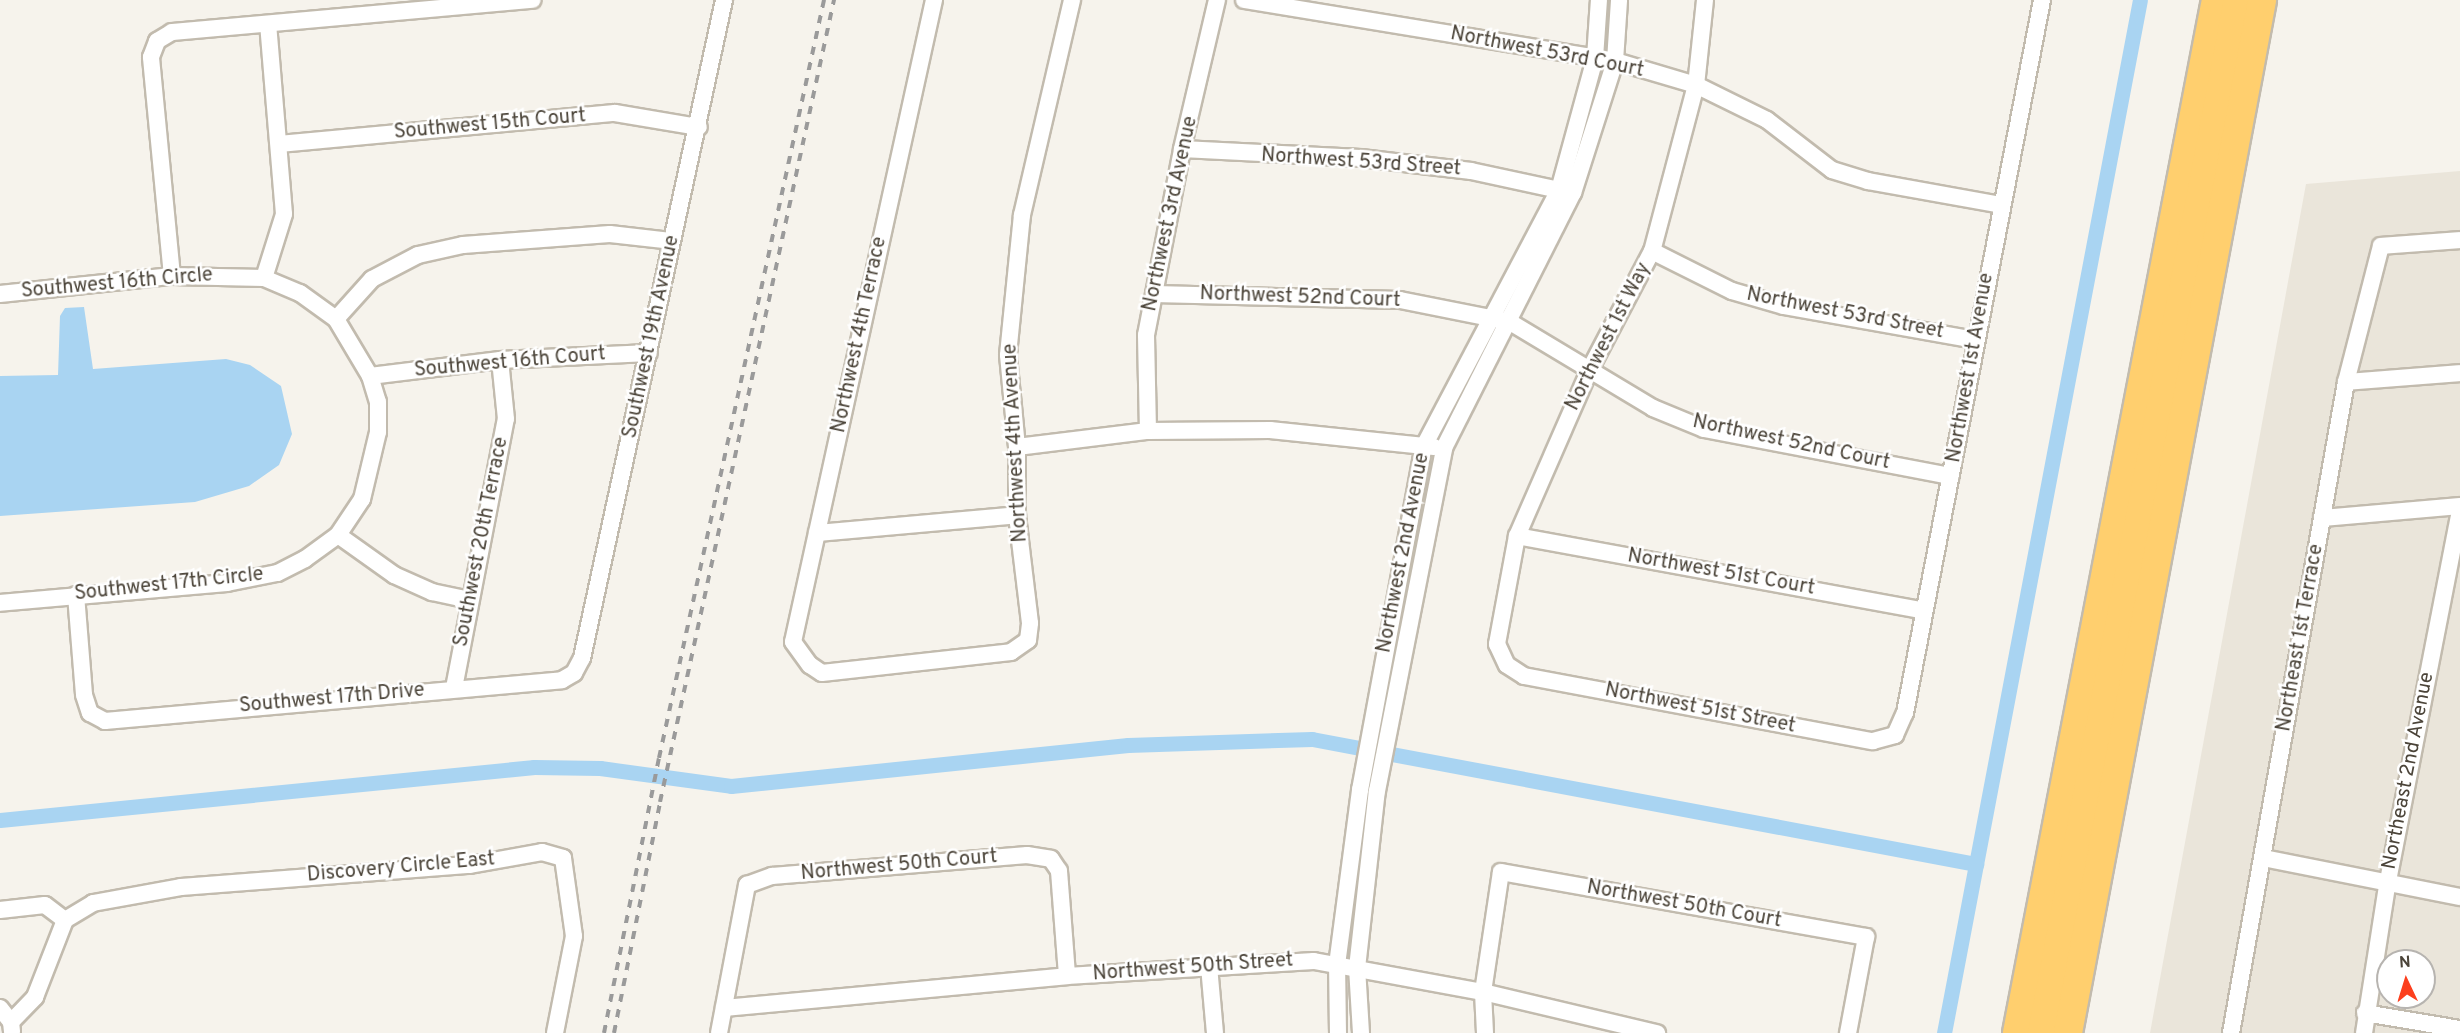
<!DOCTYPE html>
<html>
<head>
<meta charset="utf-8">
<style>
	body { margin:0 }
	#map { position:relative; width:2460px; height:1033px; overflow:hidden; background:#f6f3ec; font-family:Overpass,sans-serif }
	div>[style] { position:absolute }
	.residential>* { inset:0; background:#eae5da }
	.water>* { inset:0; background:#a9d4f2 }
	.canal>* { height:15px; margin:-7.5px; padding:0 7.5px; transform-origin:7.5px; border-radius:7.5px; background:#a9d4f2 }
	.roads { filter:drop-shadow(2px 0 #c2bbae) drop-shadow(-2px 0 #c2bbae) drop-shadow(0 2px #c2bbae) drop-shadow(0 -2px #c2bbae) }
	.minor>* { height:16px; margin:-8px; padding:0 8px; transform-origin:8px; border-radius:8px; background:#fff }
	.motorway>* { height:28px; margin:-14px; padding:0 14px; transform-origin:14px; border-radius:14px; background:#ffcf6e }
	.rail>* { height:4px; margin-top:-2px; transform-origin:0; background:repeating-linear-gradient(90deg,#9a9a9a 0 8px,transparent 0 16px) }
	span { translate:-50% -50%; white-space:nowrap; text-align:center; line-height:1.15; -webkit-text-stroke:5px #fff; paint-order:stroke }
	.street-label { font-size:20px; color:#4b4439 }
	.north { position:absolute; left:2376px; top:949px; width:60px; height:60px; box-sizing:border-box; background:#fff; border:2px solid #b7b4b0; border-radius:50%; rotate:356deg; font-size:16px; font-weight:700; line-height:24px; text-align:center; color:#4b4439 }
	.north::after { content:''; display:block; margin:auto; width:21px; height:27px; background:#fc3f1d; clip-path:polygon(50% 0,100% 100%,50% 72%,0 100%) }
</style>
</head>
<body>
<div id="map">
	<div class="residential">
		<i style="clip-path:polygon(evenodd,2460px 171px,2460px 1033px,2150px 1033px,2306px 184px,2460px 171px,2388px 961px,2424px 961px,2424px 997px,2388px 997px,2388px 961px)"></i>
	</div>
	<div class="water">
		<i style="clip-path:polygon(84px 307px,93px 369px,226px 359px,250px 365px,281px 386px,292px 434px,279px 465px,249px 486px,195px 502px,0 516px,0 376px,58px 375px,60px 316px,65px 308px)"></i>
	</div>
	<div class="canal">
		<i style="left:0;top:820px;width:537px;rotate:-5.67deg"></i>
		<i style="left:534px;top:767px;width:66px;rotate:0.9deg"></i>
		<i style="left:600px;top:768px;width:132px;rotate:7.8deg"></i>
		<i style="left:731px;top:786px;width:399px;rotate:-5.9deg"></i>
		<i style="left:1128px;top:745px;width:184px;rotate:-1.9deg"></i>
		<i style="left:1312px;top:739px;width:676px;rotate:10.66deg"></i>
		<i style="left:1944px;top:1033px;width:1051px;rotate:-79.26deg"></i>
	</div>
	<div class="roads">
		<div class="minor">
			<i style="left:934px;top:0;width:657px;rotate:102.39deg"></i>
			<i style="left:793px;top:642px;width:29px;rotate:54deg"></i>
			<i style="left:810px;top:665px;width:14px;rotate:34deg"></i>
			<i style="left:822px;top:673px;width:190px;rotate:-6.3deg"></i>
			<i style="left:1011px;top:652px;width:21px;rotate:-35deg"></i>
			<i style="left:1028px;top:640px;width:17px;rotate:-83deg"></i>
			<i style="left:1030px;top:623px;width:109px;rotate:-96.9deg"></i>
			<i style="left:1017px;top:515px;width:68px;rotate:-90deg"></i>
			<i style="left:1017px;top:447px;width:92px;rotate:-95.6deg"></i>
			<i style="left:1008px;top:355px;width:141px;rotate:-84.3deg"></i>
			<i style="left:1022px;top:215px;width:221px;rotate:-76.9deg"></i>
			<i style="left:1244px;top:0;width:376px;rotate:9.3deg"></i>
			<i style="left:1615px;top:61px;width:84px;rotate:16.5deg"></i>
			<i style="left:1696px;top:85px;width:79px;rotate:26.2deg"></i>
			<i style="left:1767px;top:120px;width:82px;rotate:37.6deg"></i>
			<i style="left:1832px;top:170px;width:38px;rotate:17deg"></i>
			<i style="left:1868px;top:181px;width:136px;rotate:10.2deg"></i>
			<i style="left:1705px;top:0;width:85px;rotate:96deg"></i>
			<i style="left:1696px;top:85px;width:172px;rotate:104.8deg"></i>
			<i style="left:1652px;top:251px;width:133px;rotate:117.7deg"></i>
			<i style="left:1590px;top:369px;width:182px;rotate:113.6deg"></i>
			<i style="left:1517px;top:536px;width:110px;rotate:100.5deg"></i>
			<i style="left:1497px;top:644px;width:23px;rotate:65deg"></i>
			<i style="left:1507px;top:665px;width:20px;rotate:33deg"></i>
			<i style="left:1524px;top:676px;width:355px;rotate:10.6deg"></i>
			<i style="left:1873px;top:741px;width:23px;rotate:-15deg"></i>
			<i style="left:1895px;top:735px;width:24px;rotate:-66deg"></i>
			<i style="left:1905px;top:713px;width:726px;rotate:-79.12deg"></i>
			<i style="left:279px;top:144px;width:337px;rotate:-5.3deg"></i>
			<i style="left:615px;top:113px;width:85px;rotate:9.5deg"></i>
			<i style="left:1182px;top:149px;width:179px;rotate:2.9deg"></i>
			<i style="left:1361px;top:158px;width:111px;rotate:6.7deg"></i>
			<i style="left:1471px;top:171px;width:99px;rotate:12.2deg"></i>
			<i style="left:1652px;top:251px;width:89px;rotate:26.6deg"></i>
			<i style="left:1732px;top:291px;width:54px;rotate:16.1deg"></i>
			<i style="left:1784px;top:306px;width:194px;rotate:10.1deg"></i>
			<i style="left:172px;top:276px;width:220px;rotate:-95.5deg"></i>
			<i style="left:151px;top:57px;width:17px;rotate:-69deg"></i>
			<i style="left:157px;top:41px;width:17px;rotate:-31deg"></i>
			<i style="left:172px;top:32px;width:362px;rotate:-5.1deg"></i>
			<i style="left:264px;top:278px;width:67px;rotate:-72.6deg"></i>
			<i style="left:284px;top:214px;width:190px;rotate:-94.8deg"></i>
			<i style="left:0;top:294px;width:173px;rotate:-6deg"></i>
			<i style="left:172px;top:276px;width:92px;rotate:1.2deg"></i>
			<i style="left:264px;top:278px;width:39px;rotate:23deg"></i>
			<i style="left:300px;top:293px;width:44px;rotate:35.8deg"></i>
			<i style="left:336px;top:319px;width:66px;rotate:59.2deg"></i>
			<i style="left:370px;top:376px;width:27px;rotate:73deg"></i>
			<i style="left:378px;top:402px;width:30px;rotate:90deg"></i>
			<i style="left:378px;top:432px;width:69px;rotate:103.4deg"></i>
			<i style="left:362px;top:499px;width:43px;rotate:123.7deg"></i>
			<i style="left:338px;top:535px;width:41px;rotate:144deg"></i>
			<i style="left:305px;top:559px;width:31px;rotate:153deg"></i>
			<i style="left:277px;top:573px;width:51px;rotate:168.7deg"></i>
			<i style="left:227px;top:583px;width:228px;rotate:175deg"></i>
			<i style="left:1154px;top:294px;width:246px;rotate:1.4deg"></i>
			<i style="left:1400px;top:300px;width:112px;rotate:11.3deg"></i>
			<i style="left:1510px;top:322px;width:167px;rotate:31deg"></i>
			<i style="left:1653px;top:408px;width:55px;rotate:22.4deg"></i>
			<i style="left:1704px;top:429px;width:251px;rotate:10.8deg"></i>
			<i style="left:336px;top:319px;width:54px;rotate:-48deg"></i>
			<i style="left:372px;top:279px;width:52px;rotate:-27.6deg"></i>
			<i style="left:418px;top:255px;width:46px;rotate:-12.5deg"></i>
			<i style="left:463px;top:245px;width:147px;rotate:-4.3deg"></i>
			<i style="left:610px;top:234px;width:61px;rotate:6.5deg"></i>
			<i style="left:370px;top:376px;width:131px;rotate:-7deg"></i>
			<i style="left:500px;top:360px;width:149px;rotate:-2.7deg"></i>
			<i style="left:2346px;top:382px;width:114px;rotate:-4.5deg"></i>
			<i style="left:1148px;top:431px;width:96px;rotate:-91.2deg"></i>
			<i style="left:1146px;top:335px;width:189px;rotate:-79deg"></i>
			<i style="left:1182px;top:149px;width:153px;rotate:-76.8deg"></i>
			<i style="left:1017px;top:447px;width:132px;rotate:-7deg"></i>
			<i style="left:1148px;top:431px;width:122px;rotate:-0.5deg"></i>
			<i style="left:1270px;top:430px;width:165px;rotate:5.9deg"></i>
			<i style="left:2322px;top:518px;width:139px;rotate:-5deg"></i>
			<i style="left:817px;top:533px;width:201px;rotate:-5.1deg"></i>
			<i style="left:338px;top:535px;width:69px;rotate:35.5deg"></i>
			<i style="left:394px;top:575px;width:42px;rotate:24.1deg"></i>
			<i style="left:432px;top:592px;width:39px;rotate:12deg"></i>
			<i style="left:1517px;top:536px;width:414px;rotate:10.4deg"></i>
			<i style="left:76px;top:595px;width:100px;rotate:85.4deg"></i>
			<i style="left:84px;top:695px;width:19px;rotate:72deg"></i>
			<i style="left:90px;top:713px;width:17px;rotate:28deg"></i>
			<i style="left:105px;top:721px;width:459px;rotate:-5.1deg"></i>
			<i style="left:562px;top:680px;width:14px;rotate:-30deg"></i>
			<i style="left:574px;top:673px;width:17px;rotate:-62deg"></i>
			<i style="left:582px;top:658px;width:673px;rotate:-77.82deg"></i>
			<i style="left:454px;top:688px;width:274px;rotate:-79.1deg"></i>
			<i style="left:506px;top:419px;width:59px;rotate:-95.8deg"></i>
			<i style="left:2263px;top:858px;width:201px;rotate:11.2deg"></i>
			<i style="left:0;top:910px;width:45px;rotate:-6.3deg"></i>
			<i style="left:45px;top:905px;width:25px;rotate:37deg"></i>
			<i style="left:1209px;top:966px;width:67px;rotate:84.9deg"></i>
			<i style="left:0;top:1008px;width:18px;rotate:52deg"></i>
			<i style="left:11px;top:1022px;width:10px;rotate:84deg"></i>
			<i style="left:724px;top:1008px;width:344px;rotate:-5.3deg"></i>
			<i style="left:1067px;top:976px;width:247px;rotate:-3.5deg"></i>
			<i style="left:1314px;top:961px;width:172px;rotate:10.4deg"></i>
			<i style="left:1483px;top:992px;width:179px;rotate:13.3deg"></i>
			<i style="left:2365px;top:1013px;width:96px;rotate:9.6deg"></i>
			<i style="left:11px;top:1022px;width:35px;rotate:-46deg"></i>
			<i style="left:35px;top:997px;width:83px;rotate:-68.7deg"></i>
			<i style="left:65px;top:920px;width:33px;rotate:-31deg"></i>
			<i style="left:93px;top:903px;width:89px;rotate:-10.3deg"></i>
			<i style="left:181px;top:887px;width:290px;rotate:-4.4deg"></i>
			<i style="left:470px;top:865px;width:73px;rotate:-10.2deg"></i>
			<i style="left:542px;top:852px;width:22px;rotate:16deg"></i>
			<i style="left:563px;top:858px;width:79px;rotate:82deg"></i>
			<i style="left:574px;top:936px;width:99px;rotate:101.1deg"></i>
			<i style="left:719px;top:1033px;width:151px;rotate:-79.3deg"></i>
			<i style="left:747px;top:885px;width:27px;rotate:-20deg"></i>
			<i style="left:772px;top:876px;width:256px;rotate:-4.7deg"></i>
			<i style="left:1027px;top:855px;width:24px;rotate:9deg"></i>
			<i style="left:1051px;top:859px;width:14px;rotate:56deg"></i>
			<i style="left:1059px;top:871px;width:105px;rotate:85.6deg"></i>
			<i style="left:1338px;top:1033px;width:68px;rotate:-90.8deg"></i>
			<i style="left:1337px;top:965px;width:177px;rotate:-82.5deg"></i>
			<i style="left:1360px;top:790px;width:350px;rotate:-79.5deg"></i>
			<i style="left:1424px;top:446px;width:289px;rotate:-62.2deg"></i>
			<i style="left:1559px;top:190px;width:137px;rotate:-74.7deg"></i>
			<i style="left:1595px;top:58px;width:58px;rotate:-86.1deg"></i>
			<i style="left:1361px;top:1033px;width:65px;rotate:-93.5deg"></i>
			<i style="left:1357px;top:968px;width:178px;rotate:-83.6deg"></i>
			<i style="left:1377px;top:791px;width:349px;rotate:-78.9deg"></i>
			<i style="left:1444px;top:448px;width:286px;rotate:-63.2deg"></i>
			<i style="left:1573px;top:193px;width:139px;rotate:-72.3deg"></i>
			<i style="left:1615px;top:61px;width:61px;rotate:-86.2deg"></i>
			<i style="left:1485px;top:1033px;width:41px;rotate:-92.8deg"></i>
			<i style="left:1483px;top:992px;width:121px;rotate:-81.5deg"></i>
			<i style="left:1501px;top:872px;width:371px;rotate:10.1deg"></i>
			<i style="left:1866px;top:937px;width:98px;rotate:100.6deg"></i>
			<i style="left:2231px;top:1033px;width:661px;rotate:-79.98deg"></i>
			<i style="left:2346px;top:382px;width:140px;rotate:-75.6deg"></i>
			<i style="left:2381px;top:246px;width:79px;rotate:-4.3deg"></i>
			<i style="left:2364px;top:1033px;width:149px;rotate:-81.1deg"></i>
			<i style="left:2387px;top:886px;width:383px;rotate:-79deg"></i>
		</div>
		<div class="motorway">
			<i style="left:2017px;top:1033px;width:1052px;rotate:-79.1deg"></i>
			<i style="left:2042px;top:1033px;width:1051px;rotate:-79.26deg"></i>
			<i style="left:2068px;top:1033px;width:1051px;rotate:-79.36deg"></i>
		</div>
	</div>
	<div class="rail">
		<i style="left:604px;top:1033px;width:280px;rotate:-78.7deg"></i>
		<i style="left:659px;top:758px;width:776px;rotate:-77.72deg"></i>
		<i style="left:614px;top:1033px;width:236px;rotate:-78.7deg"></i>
		<i style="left:660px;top:802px;width:821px;rotate:-77.76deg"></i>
	</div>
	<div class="street-label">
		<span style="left:1547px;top:53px;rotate:11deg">Northwest 53rd Court</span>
		<span style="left:490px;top:125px;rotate:-5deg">Southwest 15th Court</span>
		<span style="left:1361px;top:163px;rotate:4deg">Northwest 53rd Street</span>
		<span style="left:1171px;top:214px;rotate:-78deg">Northwest 3rd Avenue</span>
		<span style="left:117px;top:284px;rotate:-5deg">Southwest 16th Circle</span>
		<span style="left:1300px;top:298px;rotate:2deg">Northwest 52nd Court</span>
		<span style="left:1845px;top:314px;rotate:11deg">Northwest 53rd Street</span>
		<span style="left:860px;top:335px;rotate:-78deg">Northwest 4th Terrace</span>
		<span style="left:652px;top:337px;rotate:-78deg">Southwest 19th Avenue</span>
		<span style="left:1609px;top:337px;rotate:-63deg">Northwest 1st Way</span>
		<span style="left:510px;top:363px;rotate:-5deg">Southwest 16th Court</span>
		<span style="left:1971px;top:368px;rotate:-80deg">Northwest 1st Avenue</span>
		<span style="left:1016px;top:443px;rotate:-93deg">Northwest 4th Avenue</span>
		<span style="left:1791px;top:443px;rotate:12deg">Northwest 52nd Court</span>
		<span style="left:482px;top:542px;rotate:-79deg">Southwest 20th Terrace</span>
		<span style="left:1404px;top:553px;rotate:-79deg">Northwest 2nd Avenue</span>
		<span style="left:1721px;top:573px;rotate:10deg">Northwest 51st Court</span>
		<span style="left:169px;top:585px;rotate:-6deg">Southwest 17th Circle</span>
		<span style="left:2301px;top:638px;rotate:-80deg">Northeast 1st Terrace</span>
		<span style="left:332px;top:699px;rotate:-5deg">Southwest 17th Drive</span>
		<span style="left:1700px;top:709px;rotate:11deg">Northwest 51st Street</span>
		<span style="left:2409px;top:771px;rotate:-79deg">Northeast 2nd Avenue</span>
		<span style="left:899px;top:866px;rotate:-5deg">Northwest 50th Court</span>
		<span style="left:401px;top:868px;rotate:-5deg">Discovery Circle East</span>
		<span style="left:1684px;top:905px;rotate:10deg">Northwest 50th Court</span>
		<span style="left:1193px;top:968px;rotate:-4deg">Northwest 50th Street</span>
	</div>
	<div class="north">N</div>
</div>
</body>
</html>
